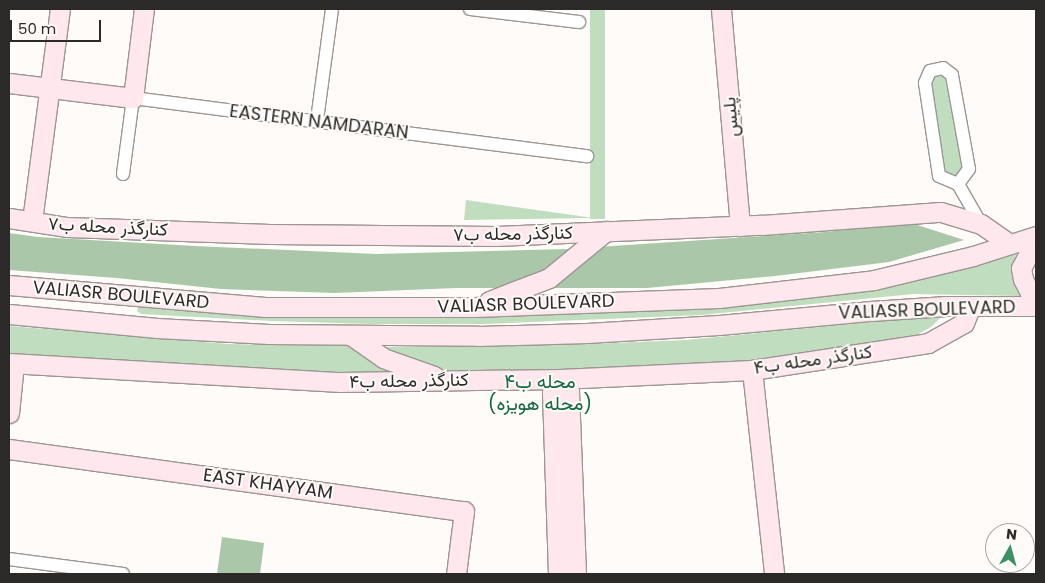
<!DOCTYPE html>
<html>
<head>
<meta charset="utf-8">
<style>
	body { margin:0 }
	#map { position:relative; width:1045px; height:583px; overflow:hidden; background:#fefbf8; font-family:Poppins,Vazirmatn,sans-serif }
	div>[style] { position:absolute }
	.green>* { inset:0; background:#c1ddbf; transform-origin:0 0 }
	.forest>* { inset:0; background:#aac8a9 }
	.roads { filter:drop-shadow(1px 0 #9c9692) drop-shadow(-1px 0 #9c9692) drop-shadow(0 1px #9c9692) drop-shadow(0 -1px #9c9692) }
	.street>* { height:12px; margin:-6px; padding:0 6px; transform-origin:6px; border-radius:6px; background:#fff }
	.secondary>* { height:19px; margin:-9.5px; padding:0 9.5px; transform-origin:9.5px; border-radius:9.5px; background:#fee7ed }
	span { translate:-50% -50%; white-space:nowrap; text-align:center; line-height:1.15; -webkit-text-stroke:4px #fefbf8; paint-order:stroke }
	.street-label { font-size:18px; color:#2c2a28 }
	.neighbourhood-label { font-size:19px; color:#136841 }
	.frame { position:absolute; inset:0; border:10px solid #2c2a28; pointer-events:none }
	.north { position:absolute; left:985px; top:523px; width:50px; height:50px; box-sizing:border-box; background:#fefbf8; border:1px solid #aaa7a5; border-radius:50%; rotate:7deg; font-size:14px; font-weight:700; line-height:20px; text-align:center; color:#2c2a28 }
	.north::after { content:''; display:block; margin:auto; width:18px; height:22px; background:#3b9164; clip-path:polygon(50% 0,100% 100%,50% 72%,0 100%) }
	.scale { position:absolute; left:10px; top:20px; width:91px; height:22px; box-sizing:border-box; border:2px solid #2c2a28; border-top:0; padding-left:6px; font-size:15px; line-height:18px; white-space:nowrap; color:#2c2a28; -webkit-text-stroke:4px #fefbf8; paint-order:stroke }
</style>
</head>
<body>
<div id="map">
	<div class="green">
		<i style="left:590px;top:9px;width:15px;height:210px"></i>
		<i style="clip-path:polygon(940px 73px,948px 76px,964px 162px,962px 173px,956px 179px,943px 175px,928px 91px,935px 74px)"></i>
		<i style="clip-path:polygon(466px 200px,594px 218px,464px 220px)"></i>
		<i style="clip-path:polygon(1016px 254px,1012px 269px,1014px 284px,1020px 296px,913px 294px,701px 315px,486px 324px,370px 324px,272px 321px,141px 314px,137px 311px,139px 304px,224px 310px,888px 286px)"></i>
		<i style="clip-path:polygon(943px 315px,931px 327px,906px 341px,852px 353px,651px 369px,364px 376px,9px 354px,9px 326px,228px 344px,404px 347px,591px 344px,686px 340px)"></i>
	</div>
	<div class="forest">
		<i style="clip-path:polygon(911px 223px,964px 240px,889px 262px,775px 276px,647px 288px,456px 288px,335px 293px,221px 289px,117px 278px,9px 270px,9px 233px,38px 237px,195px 246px,376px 254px,567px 249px,825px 232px)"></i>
		<i style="clip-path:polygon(222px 537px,264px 543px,260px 574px,217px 574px)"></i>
	</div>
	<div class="roads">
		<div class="street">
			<i style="left:470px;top:9px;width:110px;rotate:6.8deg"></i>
			<i style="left:317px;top:120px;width:112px;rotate:-82.3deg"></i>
			<i style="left:123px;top:174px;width:77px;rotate:-82.5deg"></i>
			<i style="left:133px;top:98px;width:458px;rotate:7.3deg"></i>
			<i style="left:958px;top:184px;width:19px;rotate:-54deg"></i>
			<i style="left:969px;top:169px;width:96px;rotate:-100.3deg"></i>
			<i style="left:952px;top:75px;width:11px;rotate:-142deg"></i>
			<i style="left:943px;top:68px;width:13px;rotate:167deg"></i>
			<i style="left:930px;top:71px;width:13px;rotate:113deg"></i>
			<i style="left:925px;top:83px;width:94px;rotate:81.4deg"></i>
			<i style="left:939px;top:176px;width:21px;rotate:23deg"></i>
			<i style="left:958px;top:184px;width:46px;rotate:60.1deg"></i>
			<i style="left:9px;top:559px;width:115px;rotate:7.5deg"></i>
		</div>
		<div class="secondary">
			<i style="left:721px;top:9px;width:218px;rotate:85deg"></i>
			<i style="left:9px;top:83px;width:125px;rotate:6.9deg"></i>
			<i style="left:133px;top:98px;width:90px;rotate:-83deg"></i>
			<i style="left:9px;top:218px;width:59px;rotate:8.8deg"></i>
			<i style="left:67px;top:227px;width:203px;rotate:2deg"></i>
			<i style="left:270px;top:234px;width:225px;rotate:0.5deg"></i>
			<i style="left:495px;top:236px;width:267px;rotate:-2.4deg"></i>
			<i style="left:762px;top:225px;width:179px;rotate:-4.2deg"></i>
			<i style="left:941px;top:212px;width:42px;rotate:16.7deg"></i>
			<i style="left:981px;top:224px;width:35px;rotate:35deg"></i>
			<i style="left:32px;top:221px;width:214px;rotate:-82.5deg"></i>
			<i style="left:1036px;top:245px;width:13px;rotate:129deg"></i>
			<i style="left:1028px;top:255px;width:15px;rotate:118deg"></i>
			<i style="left:1021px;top:268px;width:11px;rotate:80deg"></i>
			<i style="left:1023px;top:279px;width:16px;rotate:63deg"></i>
			<i style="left:1030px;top:293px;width:8px;rotate:40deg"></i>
			<i style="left:9px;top:285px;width:257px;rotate:4.9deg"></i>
			<i style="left:265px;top:307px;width:209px"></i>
			<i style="left:474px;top:307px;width:245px;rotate:-2.1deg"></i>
			<i style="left:719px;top:298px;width:156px;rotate:-6.6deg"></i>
			<i style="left:874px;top:280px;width:102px;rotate:-13.6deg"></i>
			<i style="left:973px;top:256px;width:66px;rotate:-17.6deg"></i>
			<i style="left:489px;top:301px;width:64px;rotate:-21deg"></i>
			<i style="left:549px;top:278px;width:74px;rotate:-39.5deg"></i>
			<i style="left:9px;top:314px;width:149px;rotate:5.4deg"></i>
			<i style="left:157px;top:328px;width:112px;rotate:3.1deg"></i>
			<i style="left:269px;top:334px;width:210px;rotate:0.5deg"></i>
			<i style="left:479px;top:336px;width:108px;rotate:-1.6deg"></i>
			<i style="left:587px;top:333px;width:132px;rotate:-3.5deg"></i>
			<i style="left:719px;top:325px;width:153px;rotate:-5.3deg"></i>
			<i style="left:871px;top:311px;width:75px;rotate:-3.8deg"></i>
			<i style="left:946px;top:306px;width:90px"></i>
			<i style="left:352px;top:336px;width:38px;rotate:35deg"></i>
			<i style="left:383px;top:358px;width:54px;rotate:19.4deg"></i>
			<i style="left:9px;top:363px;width:332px;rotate:3.3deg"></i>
			<i style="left:340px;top:382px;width:220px;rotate:-0.8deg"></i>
			<i style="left:560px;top:379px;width:192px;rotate:-2.7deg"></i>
			<i style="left:752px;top:370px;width:178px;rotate:-8.7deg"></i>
			<i style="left:928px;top:343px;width:41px;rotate:-29.1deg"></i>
			<i style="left:964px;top:323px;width:18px;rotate:-68deg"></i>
			<i style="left:752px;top:370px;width:205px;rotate:83.8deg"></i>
			<i style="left:9px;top:413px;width:49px;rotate:-84.2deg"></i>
			<i style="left:9px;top:449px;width:459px;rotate:7.8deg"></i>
			<i style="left:464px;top:511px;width:64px;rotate:97.2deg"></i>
			<i style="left:558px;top:574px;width:182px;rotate:-91.9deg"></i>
			<i style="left:552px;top:392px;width:15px;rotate:-58deg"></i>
			<i style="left:560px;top:379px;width:15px;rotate:53deg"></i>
			<i style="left:569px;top:391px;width:183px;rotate:87.8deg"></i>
		</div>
	</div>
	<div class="street-label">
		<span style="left:731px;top:117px;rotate:-95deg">پلیس</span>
		<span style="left:319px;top:122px;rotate:7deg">EASTERN NAMDARAN</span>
		<span style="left:108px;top:227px;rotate:3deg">کنارگذر محله ب۷</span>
		<span style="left:513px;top:234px;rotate:-1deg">کنارگذر محله ب۷</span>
		<span style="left:121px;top:295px;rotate:5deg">VALIASR BOULEVARD</span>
		<span style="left:526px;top:304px;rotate:-2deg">VALIASR BOULEVARD</span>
		<span style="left:927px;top:310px;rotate:-2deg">VALIASR BOULEVARD</span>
		<span style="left:813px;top:360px;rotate:-8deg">کنارگذر محله ب۴</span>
		<span style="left:409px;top:381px;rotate:-1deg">کنارگذر محله ب۴</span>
		<span style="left:268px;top:484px;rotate:8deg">EAST KHAYYAM</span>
	</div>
	<div class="neighbourhood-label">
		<span style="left:540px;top:393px">محله ب۴<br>(محله هویزه)</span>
	</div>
	<div class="frame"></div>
	<div class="north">N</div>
	<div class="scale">50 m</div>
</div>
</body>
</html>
